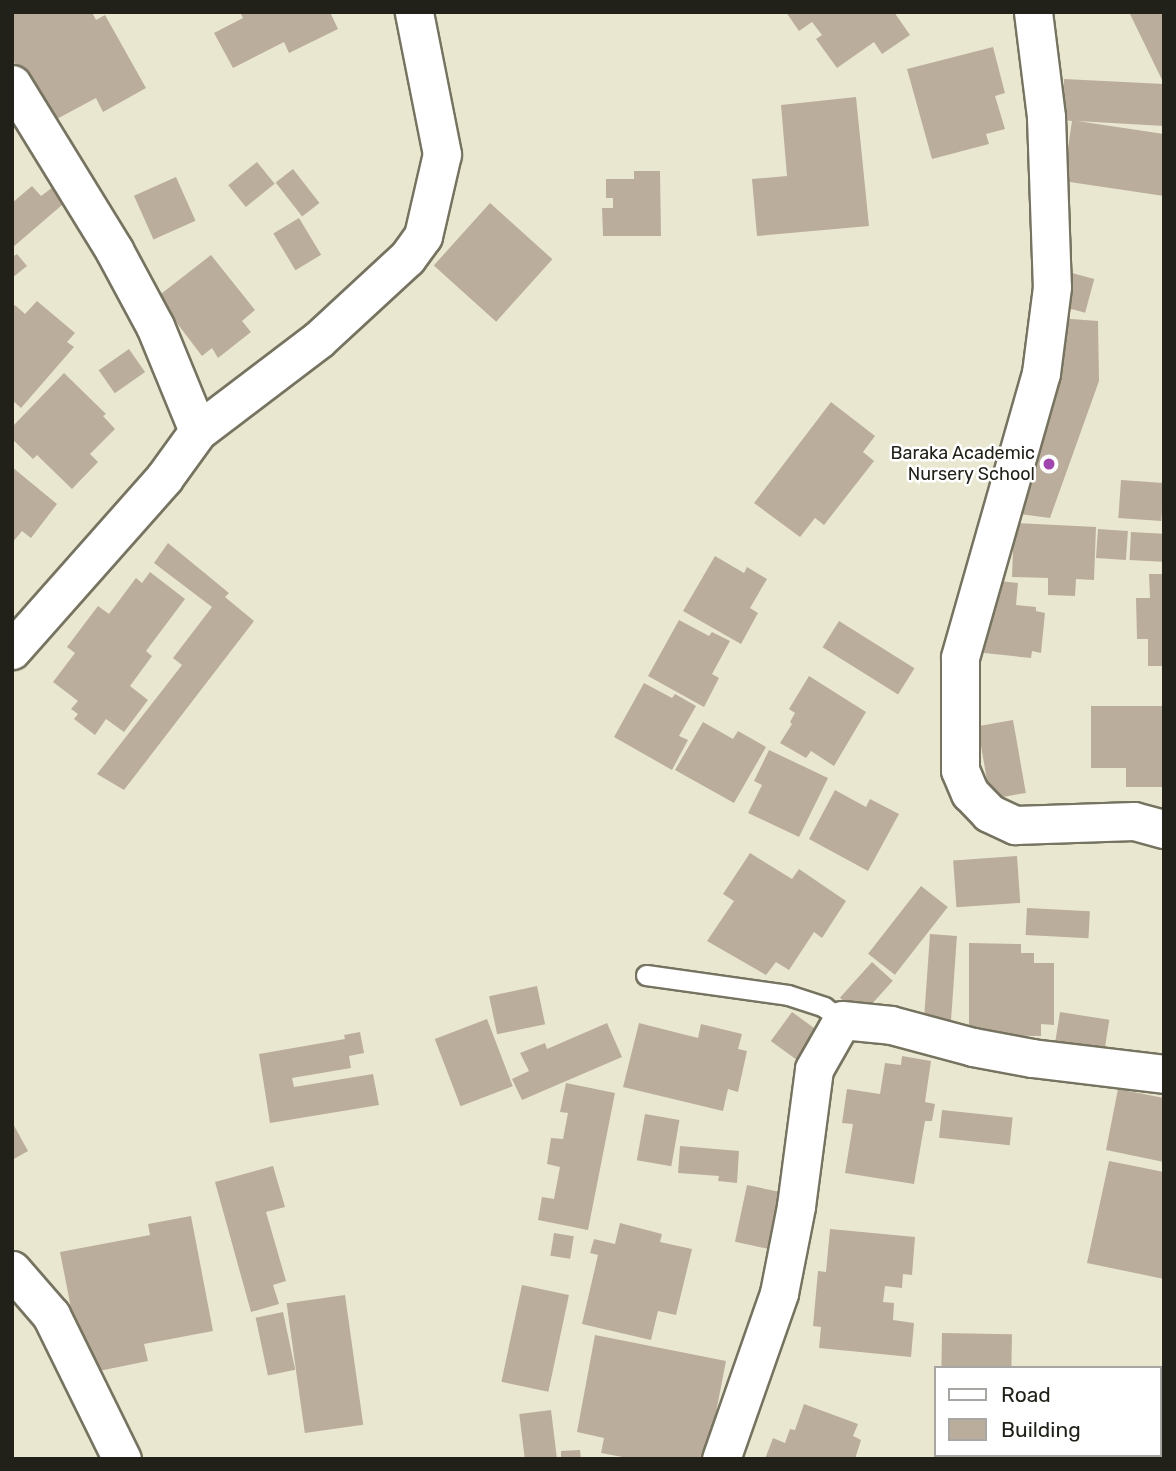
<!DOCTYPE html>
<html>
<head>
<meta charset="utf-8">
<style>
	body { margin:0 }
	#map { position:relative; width:1176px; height:1471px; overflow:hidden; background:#eae7d1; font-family:Rubik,sans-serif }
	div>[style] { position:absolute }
	.building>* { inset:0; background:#bbad9b; transform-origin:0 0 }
	.roads { filter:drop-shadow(2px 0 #767360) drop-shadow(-2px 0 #767360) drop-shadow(0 2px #767360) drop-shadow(0 -2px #767360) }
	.lane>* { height:19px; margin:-9.5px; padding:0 9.5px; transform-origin:9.5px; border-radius:9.5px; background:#fff }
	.street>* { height:37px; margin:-18.5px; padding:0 18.5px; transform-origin:18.5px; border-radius:18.5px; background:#fff }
	.dots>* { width:19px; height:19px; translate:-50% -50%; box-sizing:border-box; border:4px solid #fff; border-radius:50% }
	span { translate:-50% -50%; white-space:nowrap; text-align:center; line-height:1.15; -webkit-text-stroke:5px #fff; paint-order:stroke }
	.poi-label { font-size:18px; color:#222119 }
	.right { translate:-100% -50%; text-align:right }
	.frame { position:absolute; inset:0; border:14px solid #222119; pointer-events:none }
	.legend { position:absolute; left:934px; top:1366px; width:228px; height:91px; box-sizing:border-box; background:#fff; border:2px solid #a7a6a3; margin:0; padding:9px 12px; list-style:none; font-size:21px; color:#222119 }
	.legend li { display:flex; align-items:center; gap:14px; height:35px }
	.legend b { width:35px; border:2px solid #a7a6a3 }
</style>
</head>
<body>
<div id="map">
	<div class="building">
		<i style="clip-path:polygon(12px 12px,92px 12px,96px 20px,105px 15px,146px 88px,103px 112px,96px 98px,55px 120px,12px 59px)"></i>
		<i style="clip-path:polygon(240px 12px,330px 12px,338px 29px,289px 53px,284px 42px,233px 68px,214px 33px,243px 18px)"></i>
		<i style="clip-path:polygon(786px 12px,894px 12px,910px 35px,882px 54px,874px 42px,837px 68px,816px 39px,822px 35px,812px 22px,799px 31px)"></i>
		<i style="clip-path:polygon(1129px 12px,1164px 12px,1164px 126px,1077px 121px,1164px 134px,1164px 196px,1063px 181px,1072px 121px,1063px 120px,1064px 79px,1164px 84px)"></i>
		<i style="clip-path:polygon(993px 47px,1005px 93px,995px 96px,1005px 129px,986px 134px,989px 144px,932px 159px,907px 69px)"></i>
		<i style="clip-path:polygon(856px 97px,869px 226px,757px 236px,752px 179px,787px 176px,781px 105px)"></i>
		<i style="left:257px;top:162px;width:28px;height:37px;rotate:51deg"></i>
		<i style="left:293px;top:169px;width:43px;height:22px;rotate:52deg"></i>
		<i style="clip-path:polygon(634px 171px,660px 171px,661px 236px,603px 236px,602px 208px,613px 208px,613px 198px,606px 198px,606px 179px,634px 179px)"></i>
		<i style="left:176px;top:177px;width:48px;height:46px;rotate:66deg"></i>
		<i style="clip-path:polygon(57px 184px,69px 199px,12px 248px,12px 203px,32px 186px,41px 196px)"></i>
		<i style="left:490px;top:203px;width:84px;height:84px;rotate:42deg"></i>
		<i style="left:299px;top:218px;width:43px;height:30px;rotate:59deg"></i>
		<i style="clip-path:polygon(17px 254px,27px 266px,12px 278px,12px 257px)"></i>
		<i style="clip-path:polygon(211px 255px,255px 310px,242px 321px,251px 332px,218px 358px,212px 348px,202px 356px,157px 297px)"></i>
		<i style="left:1072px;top:273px;width:23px;height:35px;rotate:15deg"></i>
		<i style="clip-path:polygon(37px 301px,75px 333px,67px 342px,74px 347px,21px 408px,12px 400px,12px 308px,15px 305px,25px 314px)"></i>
		<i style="clip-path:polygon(1058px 318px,1098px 321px,1099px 381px,1050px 518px,1013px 513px,1062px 364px)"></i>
		<i style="left:129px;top:349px;width:28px;height:37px;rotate:55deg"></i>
		<i style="clip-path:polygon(64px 373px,106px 414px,103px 416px,115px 429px,90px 454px,98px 462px,72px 489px,37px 455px,33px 459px,12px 439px,12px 427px)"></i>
		<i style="clip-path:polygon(831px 402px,875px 436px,863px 452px,874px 461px,824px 525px,815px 518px,800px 537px,754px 503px)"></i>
		<i style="clip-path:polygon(12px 467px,57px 504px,31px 538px,22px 531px,12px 543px)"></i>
		<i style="left:1121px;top:480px;width:43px;height:38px;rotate:4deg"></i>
		<i style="clip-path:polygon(1014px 523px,1096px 527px,1094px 580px,1076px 579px,1075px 596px,1048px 595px,1048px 578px,1012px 577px)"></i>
		<i style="left:1098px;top:529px;width:30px;height:29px;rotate:4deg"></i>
		<i style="left:1131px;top:532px;width:33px;height:28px;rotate:3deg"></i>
		<i style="clip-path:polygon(168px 543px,229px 593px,225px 597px,254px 621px,124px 790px,97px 774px,182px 665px,173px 658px,212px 607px,154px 563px)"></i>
		<i style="clip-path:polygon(715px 556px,744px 573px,747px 567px,767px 579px,750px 608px,758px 613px,741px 644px,683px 611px)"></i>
		<i style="clip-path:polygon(150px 572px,185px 599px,146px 651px,152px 656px,130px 686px,148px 700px,124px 732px,106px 719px,95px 735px,74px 719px,78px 714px,71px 709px,78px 701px,53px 682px,75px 653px,67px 647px,98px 606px,109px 614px,136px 578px,142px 583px)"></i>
		<i style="clip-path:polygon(1149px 574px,1164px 574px,1164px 666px,1148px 666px,1148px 639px,1137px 639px,1136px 598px,1150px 598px)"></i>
		<i style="clip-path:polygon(990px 580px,1018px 583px,1016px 605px,1036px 607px,1036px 611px,1045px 613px,1041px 653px,1032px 651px,1031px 658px,984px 653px)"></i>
		<i style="clip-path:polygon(679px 620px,709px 636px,712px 632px,730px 641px,712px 674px,719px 678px,704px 707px,648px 676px)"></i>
		<i style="left:839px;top:621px;width:89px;height:31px;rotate:32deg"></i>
		<i style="clip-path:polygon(809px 676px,866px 712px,834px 766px,811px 751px,806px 758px,780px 743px,792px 724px,790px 722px,795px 713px,789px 709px)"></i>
		<i style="clip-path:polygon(644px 683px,672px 698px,675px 694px,696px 706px,679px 736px,688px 740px,672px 770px,614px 737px)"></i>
		<i style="clip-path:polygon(1091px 706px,1164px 706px,1164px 787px,1126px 787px,1126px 768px,1091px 768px)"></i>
		<i style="left:1013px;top:720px;width:74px;height:36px;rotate:80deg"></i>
		<i style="clip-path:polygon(703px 722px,733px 739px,738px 731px,766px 747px,734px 803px,675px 770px)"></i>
		<i style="clip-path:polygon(769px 750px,828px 778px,799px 837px,748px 813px,762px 785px,754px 781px)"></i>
		<i style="clip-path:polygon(835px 790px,866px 807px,870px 799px,899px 814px,868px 871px,809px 839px)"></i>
		<i style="clip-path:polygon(750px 853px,792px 879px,799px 869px,846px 901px,822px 938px,814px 932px,789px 970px,776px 962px,766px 975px,707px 941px,734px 901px,723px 894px)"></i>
		<i style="left:1017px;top:856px;width:47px;height:64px;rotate:86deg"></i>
		<i style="left:921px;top:886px;width:34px;height:86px;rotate:38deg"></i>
		<i style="left:1027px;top:908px;width:63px;height:27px;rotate:3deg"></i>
		<i style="left:930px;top:934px;width:27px;height:95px;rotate:4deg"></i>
		<i style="clip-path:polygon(969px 943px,1021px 944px,1021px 953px,1034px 953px,1034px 963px,1054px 963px,1054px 1025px,1041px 1024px,1041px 1036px,969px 1035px)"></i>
		<i style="left:872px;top:962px;width:28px;height:48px;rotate:42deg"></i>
		<i style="left:537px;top:986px;width:39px;height:49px;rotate:78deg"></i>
		<i style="left:792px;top:1012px;width:34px;height:36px;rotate:36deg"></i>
		<i style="left:1060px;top:1012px;width:50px;height:39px;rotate:9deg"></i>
		<i style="left:487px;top:1019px;width:72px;height:56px;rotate:69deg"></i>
		<i style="clip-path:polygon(607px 1023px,622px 1057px,522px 1100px,512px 1079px,529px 1071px,520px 1053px,545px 1043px,547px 1049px)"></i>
		<i style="clip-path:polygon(639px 1023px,698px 1038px,701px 1024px,742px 1034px,738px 1049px,747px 1051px,738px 1092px,728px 1089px,723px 1111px,623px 1087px)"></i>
		<i style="clip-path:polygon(360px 1032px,364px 1053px,349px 1056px,351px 1068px,292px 1078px,294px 1087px,373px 1074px,379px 1105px,270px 1123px,259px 1054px,345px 1039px,344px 1035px)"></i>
		<i style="clip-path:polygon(902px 1056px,931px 1061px,925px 1102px,935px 1104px,932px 1121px,925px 1121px,914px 1184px,845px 1173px,853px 1124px,842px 1123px,847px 1089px,880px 1094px,885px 1063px,901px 1065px)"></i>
		<i style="clip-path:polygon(566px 1083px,615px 1093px,588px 1230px,538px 1220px,542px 1197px,554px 1199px,560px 1167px,547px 1164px,551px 1138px,563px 1139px,568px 1113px,560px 1112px)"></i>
		<i style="clip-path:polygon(1118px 1089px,1164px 1098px,1164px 1162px,1106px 1150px)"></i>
		<i style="left:942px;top:1110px;width:71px;height:28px;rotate:6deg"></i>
		<i style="left:645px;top:1114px;width:35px;height:47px;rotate:10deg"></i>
		<i style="clip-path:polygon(12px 1122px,28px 1151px,12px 1160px)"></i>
		<i style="clip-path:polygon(680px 1146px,739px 1151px,737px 1183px,718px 1181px,719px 1176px,678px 1173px)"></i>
		<i style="clip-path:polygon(1109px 1161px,1164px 1172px,1164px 1279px,1087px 1263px)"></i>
		<i style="clip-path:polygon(273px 1166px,285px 1207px,266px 1212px,286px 1281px,273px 1285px,279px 1304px,251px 1312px,215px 1182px)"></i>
		<i style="left:747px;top:1185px;width:35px;height:58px;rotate:12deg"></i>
		<i style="clip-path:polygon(191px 1216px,213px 1331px,144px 1344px,148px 1361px,84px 1374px,60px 1252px,150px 1235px,148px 1224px)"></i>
		<i style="clip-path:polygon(620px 1223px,662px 1234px,660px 1242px,692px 1249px,676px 1315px,658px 1311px,651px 1340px,582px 1324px,598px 1255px,590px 1253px,594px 1239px,615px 1244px)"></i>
		<i style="clip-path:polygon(830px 1229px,915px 1237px,912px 1275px,903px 1274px,902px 1288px,885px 1286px,883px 1302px,894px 1303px,893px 1320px,914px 1323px,911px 1357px,819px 1348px,821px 1327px,813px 1326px,818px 1271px,826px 1272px)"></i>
		<i style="left:554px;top:1233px;width:20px;height:23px;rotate:9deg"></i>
		<i style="left:522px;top:1285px;width:48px;height:99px;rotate:12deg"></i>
		<i style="left:345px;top:1295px;width:131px;height:59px;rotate:82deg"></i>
		<i style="left:283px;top:1312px;width:59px;height:28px;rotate:78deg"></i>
		<i style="left:942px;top:1333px;width:70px;height:35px;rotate:1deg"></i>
		<i style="clip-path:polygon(595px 1335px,726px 1361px,707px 1459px,633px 1459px,601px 1453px,604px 1438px,577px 1432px)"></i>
		<i style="clip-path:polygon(804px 1404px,858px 1424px,853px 1436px,861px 1440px,855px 1459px,765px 1459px,773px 1438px,785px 1443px,790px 1429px,795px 1430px)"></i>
		<i style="left:551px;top:1410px;width:49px;height:32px;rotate:83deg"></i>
		<i style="clip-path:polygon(580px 1450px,581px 1459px,561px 1459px,561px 1451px)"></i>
	</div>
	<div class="roads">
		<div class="lane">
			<i style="left:646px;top:975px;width:143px;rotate:8deg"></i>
			<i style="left:788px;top:995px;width:38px;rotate:18deg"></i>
			<i style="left:824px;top:1007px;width:22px;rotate:36deg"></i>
		</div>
		<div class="street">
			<i style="left:1033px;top:12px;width:106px;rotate:82.9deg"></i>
			<i style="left:1046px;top:117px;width:170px;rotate:88deg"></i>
			<i style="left:1052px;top:287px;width:87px;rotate:97.3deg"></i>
			<i style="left:1041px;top:373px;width:296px;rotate:105.9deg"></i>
			<i style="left:960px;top:658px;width:112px;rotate:90deg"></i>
			<i style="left:960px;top:770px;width:25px;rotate:67deg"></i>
			<i style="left:970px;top:793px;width:28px;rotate:46deg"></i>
			<i style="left:989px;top:813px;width:29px;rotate:25deg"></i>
			<i style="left:1015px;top:825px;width:119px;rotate:-1.9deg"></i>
			<i style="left:1134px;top:821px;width:31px;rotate:15deg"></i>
			<i style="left:12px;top:84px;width:195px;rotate:58.4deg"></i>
			<i style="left:114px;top:250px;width:86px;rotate:61.7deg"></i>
			<i style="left:155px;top:326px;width:113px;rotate:67.7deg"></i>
			<i style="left:198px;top:431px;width:58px;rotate:125.9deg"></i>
			<i style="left:164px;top:478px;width:230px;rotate:131.5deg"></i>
			<i style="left:198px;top:431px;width:151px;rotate:-37.2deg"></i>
			<i style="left:318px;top:340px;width:121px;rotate:-42.7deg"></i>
			<i style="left:407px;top:258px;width:27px;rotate:-54deg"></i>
			<i style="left:423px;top:236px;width:84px;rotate:-77deg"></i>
			<i style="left:442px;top:154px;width:145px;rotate:-101.2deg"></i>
			<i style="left:12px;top:1270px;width:60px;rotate:49.1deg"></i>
			<i style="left:51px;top:1315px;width:161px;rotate:63.8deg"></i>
			<i style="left:721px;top:1459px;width:176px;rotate:-70.7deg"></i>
			<i style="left:779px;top:1293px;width:89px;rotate:-78.9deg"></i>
			<i style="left:796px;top:1206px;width:138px;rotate:-82.5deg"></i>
			<i style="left:814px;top:1069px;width:56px;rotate:-60.3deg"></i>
			<i style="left:842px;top:1020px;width:49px;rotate:5.8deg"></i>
			<i style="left:891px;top:1025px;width:85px;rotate:15deg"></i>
			<i style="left:973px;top:1047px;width:60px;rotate:10.6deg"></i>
			<i style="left:1032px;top:1058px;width:133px;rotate:6.9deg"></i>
		</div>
	</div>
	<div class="dots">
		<i style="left:1049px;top:464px;background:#a145af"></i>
	</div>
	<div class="poi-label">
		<span class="right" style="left:1035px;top:464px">Baraka Academic<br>Nursery School</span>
	</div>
	<div class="frame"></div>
	<ul class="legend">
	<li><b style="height:9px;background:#fff"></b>Road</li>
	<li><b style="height:19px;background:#bbad9b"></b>Building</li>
	</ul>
</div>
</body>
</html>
